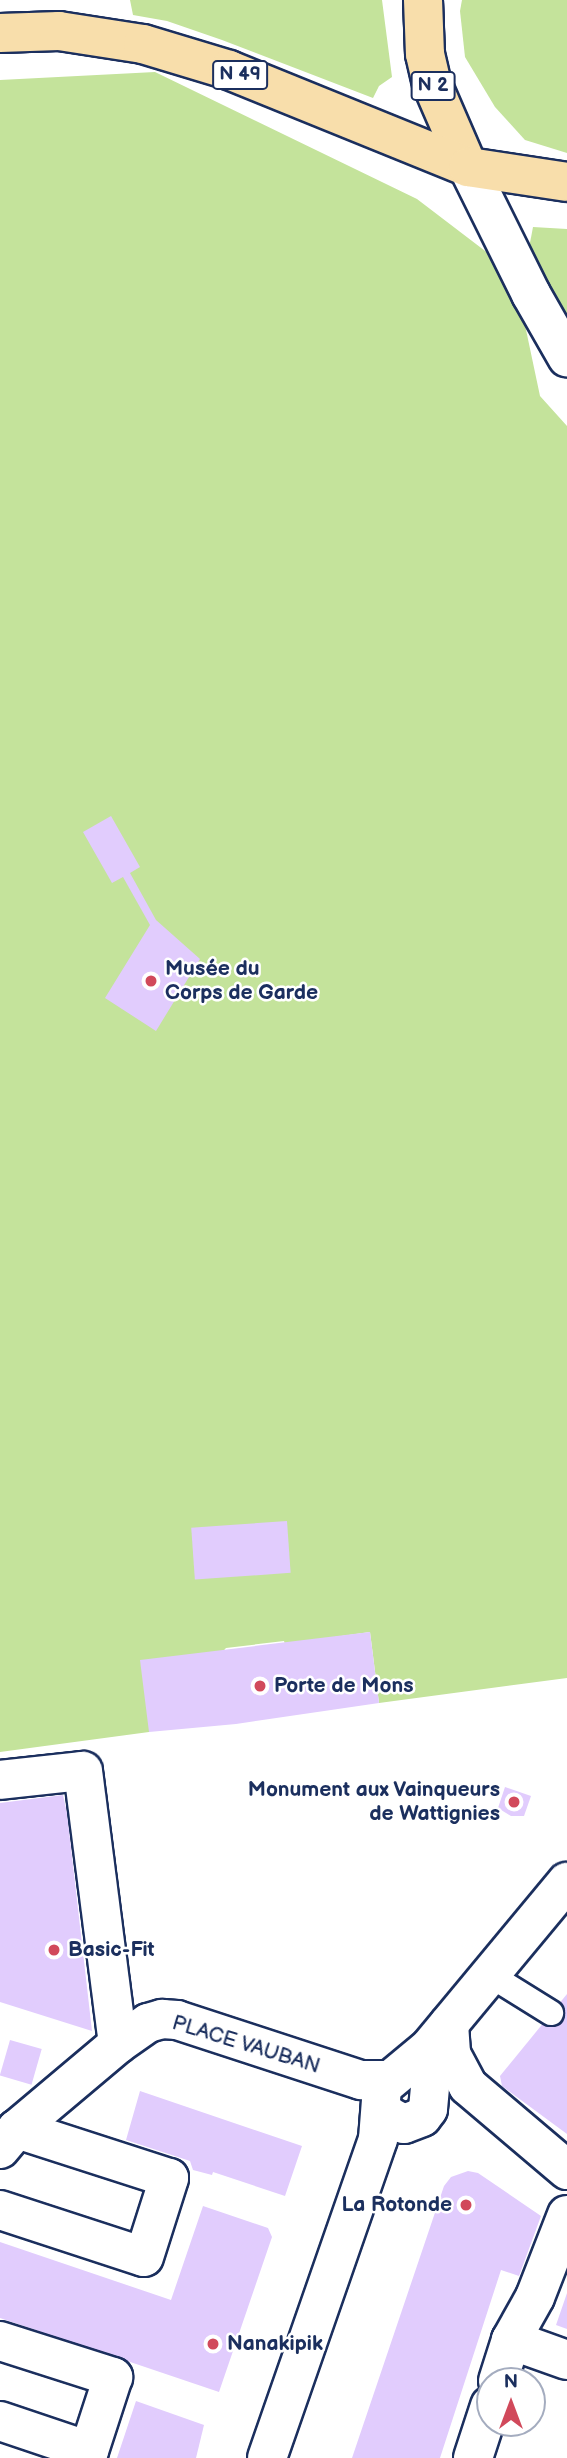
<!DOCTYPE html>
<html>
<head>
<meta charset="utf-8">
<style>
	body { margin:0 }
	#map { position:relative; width:567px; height:2458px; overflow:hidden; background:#fff; font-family:"Balsamiq Sans",sans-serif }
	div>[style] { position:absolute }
	.green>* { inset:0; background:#c4e39b }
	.building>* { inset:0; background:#e1ccfd; transform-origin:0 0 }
	.roads { filter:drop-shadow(2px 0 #1b2f5e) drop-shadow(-2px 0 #1b2f5e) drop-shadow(0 2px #1b2f5e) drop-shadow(0 -2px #1b2f5e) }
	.lane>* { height:24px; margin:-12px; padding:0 12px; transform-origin:12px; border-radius:12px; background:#fff }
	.street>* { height:38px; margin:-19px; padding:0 19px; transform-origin:19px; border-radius:19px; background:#fff }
	.secondary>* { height:38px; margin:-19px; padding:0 19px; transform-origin:19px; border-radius:19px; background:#fff }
	.primary>* { height:38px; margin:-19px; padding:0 19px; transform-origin:19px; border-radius:19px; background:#f8deab }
	.dots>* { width:19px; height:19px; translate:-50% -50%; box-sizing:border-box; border:4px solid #fff; border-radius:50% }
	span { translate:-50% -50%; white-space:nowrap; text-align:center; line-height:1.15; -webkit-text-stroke:5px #fff; paint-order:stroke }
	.shield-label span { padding:2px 5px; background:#fff; border:2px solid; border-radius:5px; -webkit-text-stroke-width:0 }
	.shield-label { font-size:19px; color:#1b2f5e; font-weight:700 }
	.poi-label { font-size:21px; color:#1b2f5e; font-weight:700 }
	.left { translate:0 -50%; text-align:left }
	.right { translate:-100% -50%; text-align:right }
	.street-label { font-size:21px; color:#1b2f5e }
	.north { position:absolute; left:476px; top:2367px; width:70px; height:70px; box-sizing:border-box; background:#fff; border:2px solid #a4acbf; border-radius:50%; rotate:0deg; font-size:19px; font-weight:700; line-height:28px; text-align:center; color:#1b2f5e }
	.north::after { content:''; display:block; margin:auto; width:24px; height:32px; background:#d1495b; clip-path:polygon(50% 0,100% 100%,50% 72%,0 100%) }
</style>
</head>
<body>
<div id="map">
	<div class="green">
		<i style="clip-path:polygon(130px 0,382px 0,392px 77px,379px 86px,373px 98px,222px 40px,167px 21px,133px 15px)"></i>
		<i style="clip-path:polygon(462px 0,567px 0,567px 153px,525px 140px,495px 107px,465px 57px,460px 11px)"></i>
		<i style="clip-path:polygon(155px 72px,417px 199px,514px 273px,540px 396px,567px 426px,567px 1678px,379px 1703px,370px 1632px,285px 1644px,284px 1641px,226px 1648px,149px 1732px,0 1752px,0 80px)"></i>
		<i style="clip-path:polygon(533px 227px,567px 229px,567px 321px,529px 248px)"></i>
	</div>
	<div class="building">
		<i style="clip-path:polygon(111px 816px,140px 867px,130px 873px,156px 920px,200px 959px,156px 1031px,105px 998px,150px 925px,123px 877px,112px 883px,83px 832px)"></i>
		<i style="left:287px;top:1521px;width:52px;height:96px;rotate:86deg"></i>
		<i style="clip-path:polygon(370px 1632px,379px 1703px,236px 1724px,149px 1732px,140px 1660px)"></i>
		<i style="clip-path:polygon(505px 1787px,531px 1796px,524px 1816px,511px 1816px,498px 1808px)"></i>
		<i style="clip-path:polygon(63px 1795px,67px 1813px,92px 2031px,0 2002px,0 1803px)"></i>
		<i style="clip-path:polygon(567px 1994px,567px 2134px,502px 2086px,500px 2076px)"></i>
		<i style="left:10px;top:2040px;width:33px;height:37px;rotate:16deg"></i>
		<i style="clip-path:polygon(140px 2091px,302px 2146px,285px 2196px,213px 2172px,212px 2175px,193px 2170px,190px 2161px,126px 2140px)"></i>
		<i style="clip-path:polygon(468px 2171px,478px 2173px,541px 2216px,519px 2276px,501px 2270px,440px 2458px,352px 2458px,444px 2186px,451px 2177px)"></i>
		<i style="clip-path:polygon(203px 2206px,268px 2228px,272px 2237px,219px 2392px,0 2318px,0 2242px,171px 2300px)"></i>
		<i style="clip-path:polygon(567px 2293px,567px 2329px,556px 2325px)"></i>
		<i style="clip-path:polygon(136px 2401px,204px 2425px,196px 2458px,117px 2458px)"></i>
	</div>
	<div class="roads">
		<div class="lane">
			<i style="left:490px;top:1975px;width:72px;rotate:31.9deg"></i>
		</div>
		<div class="street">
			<i style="left:0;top:1780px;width:83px;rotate:-6.2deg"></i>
			<i style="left:83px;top:1771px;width:275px;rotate:82.7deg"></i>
			<i style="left:449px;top:2024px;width:30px;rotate:86deg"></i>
			<i style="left:451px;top:2054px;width:36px;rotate:62deg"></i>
			<i style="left:468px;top:2086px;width:130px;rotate:40.3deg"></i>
			<i style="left:0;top:2149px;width:26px;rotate:-50deg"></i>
			<i style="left:17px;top:2129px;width:132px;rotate:-40.1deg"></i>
			<i style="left:118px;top:2044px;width:37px;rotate:-35deg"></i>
			<i style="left:148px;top:2023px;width:15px;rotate:-16deg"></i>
			<i style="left:162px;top:2019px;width:15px;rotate:4deg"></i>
			<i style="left:177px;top:2020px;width:194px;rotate:18.1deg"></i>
			<i style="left:361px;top:2080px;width:27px"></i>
			<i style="left:0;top:2210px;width:151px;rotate:18.1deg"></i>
			<i style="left:144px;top:2257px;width:83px;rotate:-72.4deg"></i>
			<i style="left:169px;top:2178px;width:160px;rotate:-162.1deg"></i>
			<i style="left:511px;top:2340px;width:59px;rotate:19.7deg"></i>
			<i style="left:0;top:2341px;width:119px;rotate:17.7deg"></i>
			<i style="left:113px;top:2377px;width:78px;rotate:108deg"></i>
			<i style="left:89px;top:2451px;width:94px;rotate:-161.4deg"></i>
			<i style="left:498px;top:2381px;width:43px;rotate:-72.4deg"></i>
			<i style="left:511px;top:2340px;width:49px;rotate:-60.8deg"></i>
			<i style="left:535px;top:2297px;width:88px;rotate:-68.7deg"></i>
			<i style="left:473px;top:2458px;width:55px;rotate:-71.9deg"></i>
		</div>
		<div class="secondary">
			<i style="left:468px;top:167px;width:142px;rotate:63.6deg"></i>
			<i style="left:531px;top:294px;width:73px;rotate:60.3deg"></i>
			<i style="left:382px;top:2107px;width:9px;rotate:58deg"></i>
			<i style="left:387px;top:2115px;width:19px;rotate:28deg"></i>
			<i style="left:404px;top:2124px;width:19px;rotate:-21deg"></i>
			<i style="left:422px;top:2117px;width:10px;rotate:-53deg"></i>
			<i style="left:428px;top:2109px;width:43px;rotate:-84.7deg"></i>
			<i style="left:432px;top:2066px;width:32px;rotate:-70deg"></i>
			<i style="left:267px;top:2458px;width:338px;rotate:-70.8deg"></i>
			<i style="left:378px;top:2139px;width:52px;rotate:-85.6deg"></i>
			<i style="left:382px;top:2087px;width:61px;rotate:-39.7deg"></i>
			<i style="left:429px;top:2048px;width:216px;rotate:-50.3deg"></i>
		</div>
		<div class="primary">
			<i style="left:423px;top:0;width:54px;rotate:87.9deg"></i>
			<i style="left:425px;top:54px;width:31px;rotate:77deg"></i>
			<i style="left:432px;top:84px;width:90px;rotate:66.6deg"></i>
			<i style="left:0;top:33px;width:59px;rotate:-1.9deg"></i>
			<i style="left:59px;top:31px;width:85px;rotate:8.8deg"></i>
			<i style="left:143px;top:44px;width:90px;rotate:16.8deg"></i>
			<i style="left:229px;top:70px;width:258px;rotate:22.1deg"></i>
			<i style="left:468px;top:167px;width:100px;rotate:8.6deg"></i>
		</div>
	</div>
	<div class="dots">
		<i style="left:151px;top:981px;background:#d1495b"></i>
		<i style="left:260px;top:1686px;background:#d1495b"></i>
		<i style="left:514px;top:1802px;background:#d1495b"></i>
		<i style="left:54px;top:1950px;background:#d1495b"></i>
		<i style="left:466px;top:2205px;background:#d1495b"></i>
		<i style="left:213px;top:2344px;background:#d1495b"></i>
	</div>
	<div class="shield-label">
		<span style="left:240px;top:75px">N 49</span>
		<span style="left:433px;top:86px">N 2</span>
	</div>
	<div class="poi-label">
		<span class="left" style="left:165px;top:981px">Musée du<br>Corps de Garde</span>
		<span class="left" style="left:274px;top:1686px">Porte de Mons</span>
		<span class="right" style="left:500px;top:1802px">Monument aux Vainqueurs<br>de Wattignies</span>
		<span class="left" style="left:68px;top:1950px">Basic-Fit</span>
		<span class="right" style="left:452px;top:2205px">La Rotonde</span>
		<span class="left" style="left:227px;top:2344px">Nanakipik</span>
	</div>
	<div class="street-label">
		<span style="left:246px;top:2045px;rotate:17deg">PLACE VAUBAN</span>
	</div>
	<div class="north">N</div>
</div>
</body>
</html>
